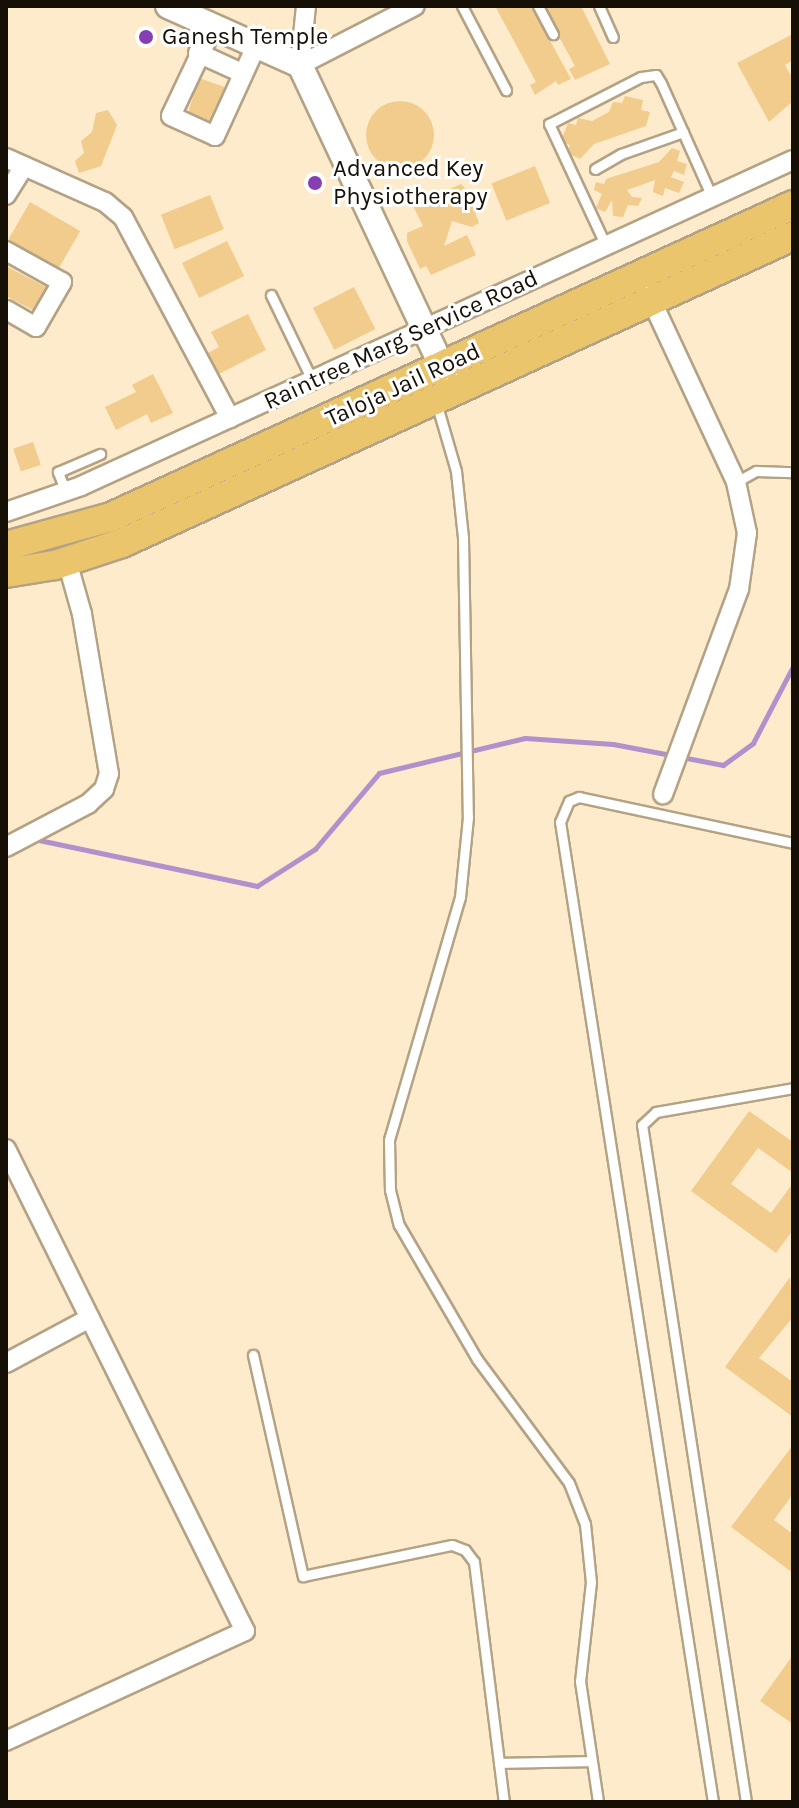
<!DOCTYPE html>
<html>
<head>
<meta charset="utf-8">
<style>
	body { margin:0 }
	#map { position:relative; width:799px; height:1808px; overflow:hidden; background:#feebcc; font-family:Karla,sans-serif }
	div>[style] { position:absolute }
	.stream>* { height:5px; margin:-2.5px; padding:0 2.5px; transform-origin:2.5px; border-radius:2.5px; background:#b290cb }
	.building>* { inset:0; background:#f1cc8d; transform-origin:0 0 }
	.round { border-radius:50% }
	.roads { filter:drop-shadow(2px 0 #b4a285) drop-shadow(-2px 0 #b4a285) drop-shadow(0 2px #b4a285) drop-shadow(0 -2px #b4a285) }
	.lane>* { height:9px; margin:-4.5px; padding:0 4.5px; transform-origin:4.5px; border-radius:4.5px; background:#fff }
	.street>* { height:18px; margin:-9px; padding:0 9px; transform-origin:9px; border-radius:9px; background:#fff }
	.secondary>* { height:24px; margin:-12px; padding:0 12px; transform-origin:12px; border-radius:12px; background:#fff }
	.primary>* { height:28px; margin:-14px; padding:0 14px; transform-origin:14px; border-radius:14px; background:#ebc56b }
	.dots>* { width:22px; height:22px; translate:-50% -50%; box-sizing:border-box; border:4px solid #fff; border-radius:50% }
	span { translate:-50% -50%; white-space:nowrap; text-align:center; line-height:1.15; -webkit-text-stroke:6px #fff; paint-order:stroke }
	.poi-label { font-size:24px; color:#150f05 }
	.left { translate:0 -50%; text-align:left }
	.street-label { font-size:24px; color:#150f05 }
	.frame { position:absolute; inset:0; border:8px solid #150f05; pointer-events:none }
</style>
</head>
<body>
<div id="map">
	<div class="stream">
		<i style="left:34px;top:839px;width:228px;rotate:11.9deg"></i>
		<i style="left:257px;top:886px;width:69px;rotate:-32.5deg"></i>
		<i style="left:315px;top:849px;width:99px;rotate:-49.9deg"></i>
		<i style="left:379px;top:773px;width:150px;rotate:-13.5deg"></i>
		<i style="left:525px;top:738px;width:88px;rotate:3.9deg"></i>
		<i style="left:613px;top:744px;width:112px;rotate:10.8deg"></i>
		<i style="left:723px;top:765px;width:37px;rotate:-36deg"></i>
		<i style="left:753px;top:743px;width:87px;rotate:-62.5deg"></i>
	</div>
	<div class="building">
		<i style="clip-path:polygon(495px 6px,531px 6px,571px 79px,558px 85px,556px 81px,535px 95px,530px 85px,536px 82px)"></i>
		<i style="clip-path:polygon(542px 6px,581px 6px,610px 64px,575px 80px,569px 69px,575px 66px)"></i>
		<i style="clip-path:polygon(793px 34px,793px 60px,785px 65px,793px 79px,793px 101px,769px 122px,737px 63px)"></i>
		<i style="clip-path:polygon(199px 78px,230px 89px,223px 109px,215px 107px,208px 130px,186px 119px)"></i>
		<i style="clip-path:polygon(625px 96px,643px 100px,641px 110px,650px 112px,646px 126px,594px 144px,580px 159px,567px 153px,570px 145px,561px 141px,568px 123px,576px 125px,578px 118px,592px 121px,609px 112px,613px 102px,622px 103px)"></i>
		<i class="round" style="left:366px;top:101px;width:68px;height:68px"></i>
		<i style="clip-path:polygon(108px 110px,117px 125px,101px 166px,79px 173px,75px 161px,84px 153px,81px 141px,92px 132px,96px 113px)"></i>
		<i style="clip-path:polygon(672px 148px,680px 151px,677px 161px,687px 164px,684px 175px,674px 171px,671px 177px,684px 182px,679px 193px,665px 188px,663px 196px,653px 192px,655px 180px,627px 190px,632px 197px,642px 198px,638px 206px,628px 205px,623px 217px,613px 216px,612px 200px,605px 212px,596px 208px,602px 194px,594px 190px,596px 182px,604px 184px,606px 179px,659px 162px)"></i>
		<i style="left:535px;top:166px;width:40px;height:47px;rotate:68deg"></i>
		<i style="clip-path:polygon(461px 184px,475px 199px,471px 201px,479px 223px,472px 227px,452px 221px,444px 246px,467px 235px,476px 255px,431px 275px,426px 266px,420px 269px,407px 241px,407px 233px,423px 226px,413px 206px)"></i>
		<i style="left:210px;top:195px;width:37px;height:53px;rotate:68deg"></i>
		<i style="left:30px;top:202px;width:58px;height:43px;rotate:30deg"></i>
		<i style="left:227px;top:241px;width:39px;height:50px;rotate:64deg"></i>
		<i style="clip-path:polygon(6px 266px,46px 287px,33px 310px,6px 296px)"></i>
		<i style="left:354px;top:287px;width:47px;height:46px;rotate:63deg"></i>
		<i style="clip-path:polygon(248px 314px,266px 350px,215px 376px,204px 355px,219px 347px,211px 332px)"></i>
		<i style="clip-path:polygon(153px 374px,173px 413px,151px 423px,147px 414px,116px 430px,105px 407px,136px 392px,132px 385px)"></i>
		<i style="left:33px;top:442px;width:24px;height:21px;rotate:71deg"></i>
		<i style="clip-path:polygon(749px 1111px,793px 1142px,793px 1173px,758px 1148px,731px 1184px,771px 1213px,793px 1183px,793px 1230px,776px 1253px,691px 1191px)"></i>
		<i style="clip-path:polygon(790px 1277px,793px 1317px,759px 1358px,793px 1382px,793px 1417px,725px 1367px)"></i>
		<i style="clip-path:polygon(793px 1445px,793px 1494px,774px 1520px,793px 1534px,793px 1573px,731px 1527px)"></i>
		<i style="clip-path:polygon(793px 1655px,793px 1724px,760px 1701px)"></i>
	</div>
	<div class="roads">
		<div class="lane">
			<i style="left:462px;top:6px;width:95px;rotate:62.4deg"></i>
			<i style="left:538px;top:6px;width:32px;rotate:62deg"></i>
			<i style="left:599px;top:6px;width:34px;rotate:66deg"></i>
			<i style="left:595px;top:169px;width:30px;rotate:-30deg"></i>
			<i style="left:621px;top:154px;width:66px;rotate:-19.5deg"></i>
			<i style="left:606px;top:246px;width:135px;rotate:-115deg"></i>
			<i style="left:549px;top:124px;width:103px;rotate:-27.1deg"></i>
			<i style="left:641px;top:77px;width:15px;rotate:-8deg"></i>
			<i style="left:656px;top:75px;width:9px;rotate:58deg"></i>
			<i style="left:661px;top:83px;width:125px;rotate:65.9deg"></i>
			<i style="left:271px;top:295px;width:94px;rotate:64.2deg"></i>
			<i style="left:436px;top:402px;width:72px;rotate:73.8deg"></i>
			<i style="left:456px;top:471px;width:67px;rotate:84deg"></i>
			<i style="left:463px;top:538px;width:279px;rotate:89deg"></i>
			<i style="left:468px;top:817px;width:80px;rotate:95.7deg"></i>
			<i style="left:460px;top:897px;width:253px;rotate:106.3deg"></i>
			<i style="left:389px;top:1140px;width:50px;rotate:88.9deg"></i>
			<i style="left:390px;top:1190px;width:36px;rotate:76deg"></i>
			<i style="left:399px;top:1225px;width:155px;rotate:59.8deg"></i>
			<i style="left:477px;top:1359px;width:154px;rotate:53.4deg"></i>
			<i style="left:569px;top:1483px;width:44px;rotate:68.7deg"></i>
			<i style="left:585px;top:1524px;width:58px;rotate:84.1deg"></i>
			<i style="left:591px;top:1582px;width:100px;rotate:96.3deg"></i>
			<i style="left:580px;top:1681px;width:122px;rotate:81.5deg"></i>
			<i style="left:736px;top:482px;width:23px;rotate:-29deg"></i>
			<i style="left:756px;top:471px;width:37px;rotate:2deg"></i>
			<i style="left:66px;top:492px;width:22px;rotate:-112deg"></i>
			<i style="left:58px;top:472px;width:46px;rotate:-23.2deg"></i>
			<i style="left:253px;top:1355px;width:227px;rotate:77.3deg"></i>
			<i style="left:303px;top:1576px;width:152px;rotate:-11.8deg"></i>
			<i style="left:452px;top:1545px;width:14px;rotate:21deg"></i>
			<i style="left:465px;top:1550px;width:15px;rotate:53deg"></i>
			<i style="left:474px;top:1562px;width:242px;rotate:82.9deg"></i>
			<i style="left:499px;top:1763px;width:92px;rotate:-1.2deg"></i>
			<i style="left:713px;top:1802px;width:992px;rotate:-98.87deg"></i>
			<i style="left:560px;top:822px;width:23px;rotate:-67deg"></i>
			<i style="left:569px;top:801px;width:11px;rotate:-22deg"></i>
			<i style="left:579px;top:797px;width:219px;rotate:12.1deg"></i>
			<i style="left:746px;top:1802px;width:685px;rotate:-98.73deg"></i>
			<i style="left:642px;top:1125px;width:19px;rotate:-43deg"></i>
			<i style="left:656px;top:1112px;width:139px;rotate:-9.9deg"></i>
		</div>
		<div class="street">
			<i style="left:213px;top:27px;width:98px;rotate:115.3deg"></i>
			<i style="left:171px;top:116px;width:48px;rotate:24.4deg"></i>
			<i style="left:215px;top:136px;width:99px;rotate:-65.5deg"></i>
			<i style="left:198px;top:53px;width:48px;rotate:24.4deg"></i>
			<i style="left:300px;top:65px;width:129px;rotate:-27.2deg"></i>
			<i style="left:300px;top:65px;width:59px;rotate:-84.2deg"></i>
			<i style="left:6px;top:158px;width:108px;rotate:24deg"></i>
			<i style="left:105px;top:202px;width:23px;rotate:40deg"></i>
			<i style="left:123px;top:217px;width:228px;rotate:62deg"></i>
			<i style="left:6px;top:195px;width:34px;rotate:-58deg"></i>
			<i style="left:6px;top:251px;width:64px;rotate:29deg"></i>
			<i style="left:62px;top:282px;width:52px;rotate:120deg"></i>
			<i style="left:36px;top:327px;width:34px;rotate:-150deg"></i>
			<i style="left:648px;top:293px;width:208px;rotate:65deg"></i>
			<i style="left:736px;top:482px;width:52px;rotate:77.8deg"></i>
			<i style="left:747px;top:533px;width:57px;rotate:98.1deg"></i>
			<i style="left:739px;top:589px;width:219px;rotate:110.3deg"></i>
			<i style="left:6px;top:512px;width:79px;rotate:-19.1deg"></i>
			<i style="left:81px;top:486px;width:783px;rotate:-24.6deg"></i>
			<i style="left:6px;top:847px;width:93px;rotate:-27.7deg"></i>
			<i style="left:88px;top:804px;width:22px;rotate:-43deg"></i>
			<i style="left:104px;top:789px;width:16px;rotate:-72deg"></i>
			<i style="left:109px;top:774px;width:162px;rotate:-99.6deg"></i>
			<i style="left:82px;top:614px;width:55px;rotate:-105.8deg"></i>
			<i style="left:6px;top:1149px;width:538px;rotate:63.63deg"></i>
			<i style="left:245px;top:1631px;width:263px;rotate:155.3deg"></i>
			<i style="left:6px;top:1363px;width:95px;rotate:-28.2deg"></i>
		</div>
		<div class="secondary">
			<i style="left:168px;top:6px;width:145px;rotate:24.1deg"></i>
			<i style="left:300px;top:65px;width:350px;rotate:64.8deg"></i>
		</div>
		<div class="primary">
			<i style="left:6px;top:546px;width:109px;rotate:-15.4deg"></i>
			<i style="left:111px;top:517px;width:750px;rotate:-24.58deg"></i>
			<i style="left:6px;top:573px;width:50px;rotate:-9.3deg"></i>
			<i style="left:55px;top:565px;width:71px;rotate:-18.2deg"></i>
			<i style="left:122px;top:543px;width:738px;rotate:-24.59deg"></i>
		</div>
	</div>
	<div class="dots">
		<i style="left:146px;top:37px;background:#863fb2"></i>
		<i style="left:315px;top:183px;background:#863fb2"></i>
	</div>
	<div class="poi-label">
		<span class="left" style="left:162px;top:37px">Ganesh Temple</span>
		<span class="left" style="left:333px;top:183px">Advanced Key<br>Physiotherapy</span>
	</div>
	<div class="street-label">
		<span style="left:401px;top:340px;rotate:-25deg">Raintree Marg Service Road</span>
		<span style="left:403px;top:385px;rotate:-25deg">Taloja Jail Road</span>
	</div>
	<div class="frame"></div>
</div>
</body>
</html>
